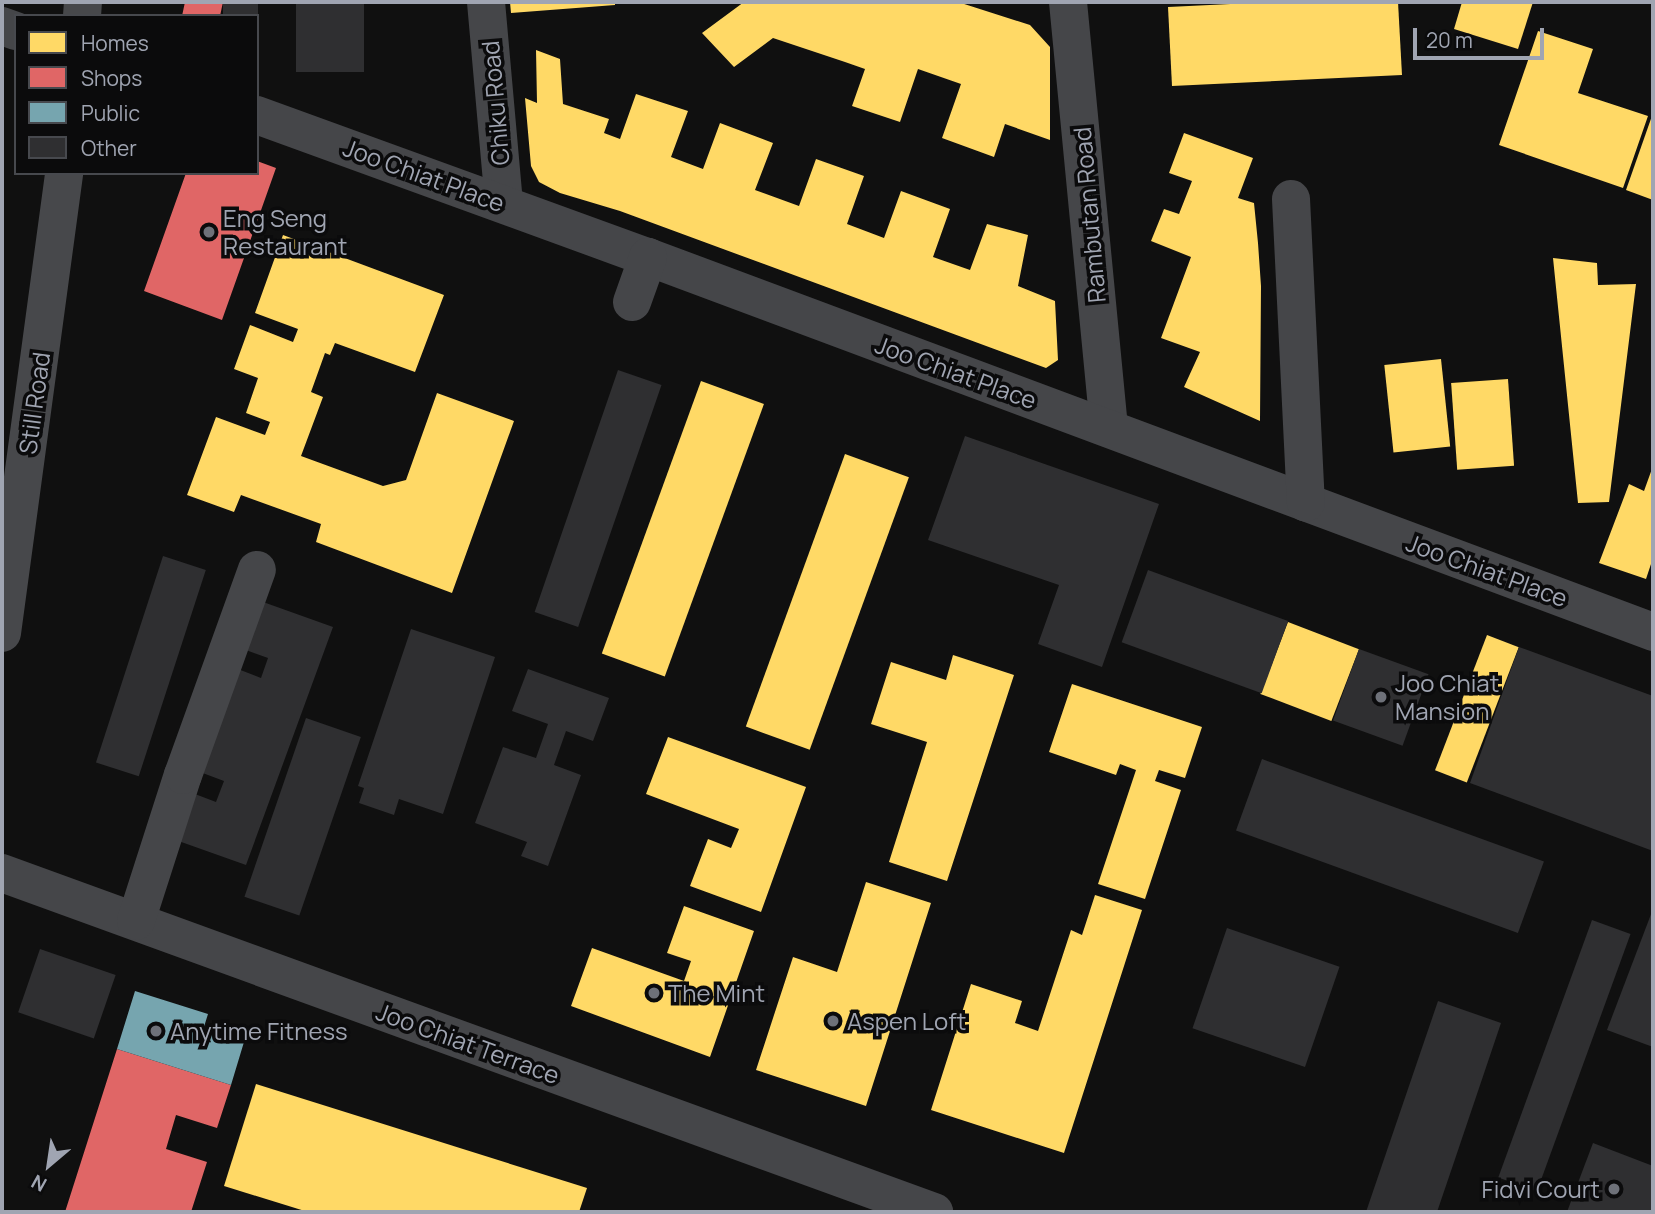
<!DOCTYPE html>
<html>
<head>
<meta charset="utf-8">
<style>
	body { margin:0 }
	#map { position:relative; width:1655px; height:1214px; overflow:hidden; background:#101010; font-family:Manrope,sans-serif }
	div>[style] { position:absolute }
	.homes>* { inset:0; background:#ffd966; transform-origin:0 0 }
	.shops>* { inset:0; background:#e06666 }
	.public>* { inset:0; background:#76a5af }
	.building>* { inset:0; background:#2f2f31; transform-origin:0 0 }
	.minor>* { height:38px; margin:-19px; padding:0 19px; transform-origin:19px; border-radius:19px; background:#454649 }
	.trunk>* { height:38px; margin:-19px; padding:0 19px; transform-origin:19px; border-radius:19px; background:#47484b }
	.dots>* { width:19px; height:19px; translate:-50% -50%; box-sizing:border-box; border:4px solid #0b0b0c; border-radius:50% }
	span { translate:-50% -50%; white-space:nowrap; text-align:center; line-height:1.15; -webkit-text-stroke:7px #0b0b0c; paint-order:stroke }
	.street-label { font-size:24px; color:#a0a5b2 }
	.poi-label { font-size:24px; color:#a0a5b2 }
	.left { translate:0 -50%; text-align:left }
	.right { translate:-100% -50%; text-align:right }
	.frame { position:absolute; inset:0; border:4px solid #a0a5b2; pointer-events:none }
	.legend { position:absolute; left:14px; top:14px; width:245px; height:161px; box-sizing:border-box; background:#0b0b0c; border:2px solid #47494e; margin:0; padding:9px 12px; list-style:none; font-size:21px; color:#a0a5b2 }
	.legend li { display:flex; align-items:center; gap:14px; height:35px }
	.legend b { width:35px; border:2px solid #47494e }
	.north { position:absolute; left:14px; top:1130px; width:70px; height:70px; -webkit-text-stroke:5px #0b0b0c; paint-order:stroke; rotate:209deg; font-size:19px; font-weight:700; line-height:28px; text-align:center; color:#a0a5b2 }
	.north::after { content:''; display:block; margin:auto; width:24px; height:32px; background:#a0a5b2; clip-path:polygon(50% 0,100% 100%,50% 72%,0 100%) }
	.scale { position:absolute; left:1413px; top:28px; width:131px; height:32px; box-sizing:border-box; border:4px solid #a0a5b2; border-top:0; padding-left:9px; font-size:21px; line-height:24px; white-space:nowrap; color:#a0a5b2; -webkit-text-stroke:5px #0b0b0c; paint-order:stroke }
</style>
</head>
<body>
<div id="map">
	<div class="homes">
		<i style="clip-path:polygon(510px 2px,615px 2px,615px 5px,511px 13px)"></i>
		<i style="clip-path:polygon(744px 2px,958px 2px,1030px 25px,1050px 47px,1050px 140px,1005px 124px,994px 157px,942px 138px,961px 84px,918px 69px,900px 122px,852px 106px,865px 69px,845px 62px,773px 38px,734px 67px,702px 33px)"></i>
		<i style="clip-path:polygon(1274px 2px,1398px 2px,1402px 75px,1172px 86px,1168px 7px)"></i>
		<i style="clip-path:polygon(1462px 2px,1533px 2px,1518px 49px,1454px 29px)"></i>
		<i style="clip-path:polygon(1538px 31px,1593px 49px,1578px 93px,1648px 116px,1623px 188px,1499px 145px)"></i>
		<i style="clip-path:polygon(536px 50px,560px 59px,563px 104px,609px 119px,604px 133px,620px 139px,636px 94px,688px 111px,671px 157px,703px 169px,720px 123px,773px 143px,755px 190px,799px 206px,816px 159px,864px 176px,847px 224px,884px 238px,901px 191px,950px 209px,933px 257px,970px 270px,987px 224px,1028px 235px,1018px 286px,1055px 301px,1058px 360px,1046px 368px,620px 211px,560px 193px,539px 182px,531px 166px,525px 98px,537px 103px)"></i>
		<i style="clip-path:polygon(1653px 113px,1653px 200px,1626px 190px)"></i>
		<i style="clip-path:polygon(1184px 133px,1253px 158px,1238px 198px,1254px 203px,1258px 243px,1261px 286px,1260px 421px,1184px 387px,1200px 352px,1161px 338px,1191px 257px,1151px 241px,1164px 209px,1179px 214px,1192px 181px,1169px 173px)"></i>
		<i style="clip-path:polygon(283px 235px,444px 295px,415px 372px,335px 343px,330px 355px,325px 353px,311px 392px,323px 397px,301px 456px,383px 486px,406px 480px,437px 393px,514px 421px,452px 593px,316px 542px,321px 524px,241px 495px,234px 512px,187px 495px,216px 417px,265px 435px,270px 422px,246px 413px,258px 378px,234px 369px,250px 325px,293px 342px,298px 329px,255px 313px)"></i>
		<i style="clip-path:polygon(1553px 258px,1597px 263px,1598px 285px,1636px 284px,1609px 502px,1578px 503px)"></i>
		<i style="left:1441px;top:359px;width:88px;height:57px;rotate:84deg"></i>
		<i style="left:1508px;top:379px;width:87px;height:57px;rotate:86deg"></i>
		<i style="left:701px;top:381px;width:67px;height:290px;rotate:20deg"></i>
		<i style="left:845px;top:454px;width:68px;height:290px;rotate:20deg"></i>
		<i style="clip-path:polygon(1653px 466px,1653px 558px,1646px 579px,1599px 563px,1629px 484px,1644px 491px)"></i>
		<i style="left:1288px;top:622px;width:76px;height:77px;rotate:21deg"></i>
		<i style="left:1487px;top:635px;width:34px;height:145px;rotate:21deg"></i>
		<i style="clip-path:polygon(953px 655px,1014px 675px,947px 881px,889px 862px,927px 742px,871px 724px,891px 662px,946px 680px)"></i>
		<i style="clip-path:polygon(1072px 684px,1202px 727px,1185px 778px,1159px 770px,1155px 781px,1181px 790px,1145px 899px,1098px 884px,1136px 770px,1120px 764px,1116px 775px,1049px 752px)"></i>
		<i style="clip-path:polygon(668px 737px,806px 787px,761px 912px,690px 886px,708px 839px,731px 848px,739px 829px,646px 794px)"></i>
		<i style="clip-path:polygon(866px 882px,931px 903px,866px 1106px,756px 1070px,793px 957px,837px 972px)"></i>
		<i style="clip-path:polygon(1095px 895px,1142px 910px,1064px 1153px,931px 1110px,971px 984px,1022px 1001px,1015px 1023px,1038px 1031px,1071px 930px,1082px 935px)"></i>
		<i style="clip-path:polygon(684px 906px,754px 931px,710px 1057px,571px 1006px,592px 948px,684px 981px,691px 961px,667px 953px)"></i>
		<i style="clip-path:polygon(256px 1084px,587px 1188px,579px 1212px,308px 1212px,224px 1186px)"></i>
	</div>
	<div class="shops">
		<i style="clip-path:polygon(185px 2px,223px 2px,220px 16px,182px 16px)"></i>
		<i style="clip-path:polygon(257px 161px,276px 168px,222px 320px,144px 291px,186px 173px,257px 173px)"></i>
		<i style="clip-path:polygon(117px 1049px,231px 1085px,217px 1128px,176px 1115px,166px 1149px,207px 1162px,191px 1212px,65px 1212px)"></i>
	</div>
	<div class="public">
		<i style="clip-path:polygon(135px 991px,208px 1014px,203px 1030px,244px 1042px,231px 1085px,117px 1049px)"></i>
	</div>
	<div class="building">
		<i style="left:223px;top:2px;width:35px;height:14px"></i>
		<i style="left:296px;top:2px;width:68px;height:70px"></i>
		<i style="left:618px;top:370px;width:46px;height:256px;rotate:19deg"></i>
		<i style="clip-path:polygon(965px 436px,1159px 504px,1102px 667px,1038px 644px,1059px 585px,928px 540px)"></i>
		<i style="left:163px;top:556px;width:45px;height:217px;rotate:18deg"></i>
		<i style="left:1148px;top:570px;width:149px;height:77px;rotate:20deg"></i>
		<i style="clip-path:polygon(252px 598px,333px 627px,246px 865px,170px 838px,187px 791px,216px 802px,224px 781px,192px 769px,230px 666px,261px 678px,268px 658px,235px 646px)"></i>
		<i style="clip-path:polygon(411px 629px,495px 657px,443px 814px,399px 799px,394px 815px,359px 803px,364px 788px,358px 786px)"></i>
		<i style="clip-path:polygon(1519px 647px,1653px 696px,1653px 851px,1470px 783px)"></i>
		<i style="left:1359px;top:649px;width:74px;height:76px;rotate:20deg"></i>
		<i style="clip-path:polygon(528px 669px,609px 698px,593px 741px,566px 731px,554px 765px,581px 775px,548px 866px,521px 856px,527px 842px,475px 823px,503px 747px,536px 758px,548px 724px,512px 711px)"></i>
		<i style="left:306px;top:718px;width:58px;height:189px;rotate:19deg"></i>
		<i style="left:1262px;top:759px;width:300px;height:76px;rotate:20deg"></i>
		<i style="clip-path:polygon(1653px 909px,1653px 1047px,1607px 1030px)"></i>
		<i style="left:1592px;top:920px;width:41px;height:274px;rotate:20deg"></i>
		<i style="left:1227px;top:928px;width:119px;height:106px;rotate:19deg"></i>
		<i style="left:40px;top:949px;width:80px;height:67px;rotate:19deg"></i>
		<i style="clip-path:polygon(1438px 1001px,1501px 1023px,1453px 1165px,1437px 1212px,1366px 1212px)"></i>
		<i style="clip-path:polygon(1593px 1143px,1653px 1166px,1653px 1212px,1567px 1212px)"></i>
	</div>
	<div class="minor">
		<i style="left:486px;top:2px;width:203px;rotate:84.9deg"></i>
		<i style="left:1068px;top:2px;width:428px;rotate:84.5deg"></i>
		<i style="left:2px;top:26px;width:15px;rotate:20deg"></i>
		<i style="left:257px;top:115px;width:416px;rotate:20deg"></i>
		<i style="left:648px;top:257px;width:1073px;rotate:20.46deg"></i>
		<i style="left:1291px;top:199px;width:304px;rotate:87.2deg"></i>
		<i style="left:632px;top:302px;width:48px;rotate:-70.4deg"></i>
		<i style="left:2px;top:873px;width:992px;rotate:19.99deg"></i>
		<i style="left:136px;top:921px;width:153px;rotate:-72.2deg"></i>
		<i style="left:183px;top:775px;width:218px;rotate:-70.2deg"></i>
	</div>
	<div class="trunk">
		<i style="left:82px;top:16px;width:14px;rotate:-86deg"></i>
		<i style="left:2px;top:633px;width:464px;rotate:-82.3deg"></i>
	</div>
	<div class="dots">
		<i style="left:209px;top:232px;background:#6e7179"></i>
		<i style="left:1381px;top:697px;background:#6e7179"></i>
		<i style="left:654px;top:993px;background:#6e7179"></i>
		<i style="left:833px;top:1021px;background:#6e7179"></i>
		<i style="left:156px;top:1031px;background:#6e7179"></i>
		<i style="left:1614px;top:1189px;background:#6e7179"></i>
	</div>
	<div class="street-label">
		<span style="left:495px;top:103px;rotate:-95deg">Chiku Road</span>
		<span style="left:424px;top:175px;rotate:20deg">Joo Chiat Place</span>
		<span style="left:1089px;top:215px;rotate:-95deg">Rambutan Road</span>
		<span style="left:956px;top:372px;rotate:20deg">Joo Chiat Place</span>
		<span style="left:34px;top:403px;rotate:-82deg">Still Road</span>
		<span style="left:1487px;top:570px;rotate:20deg">Joo Chiat Place</span>
		<span style="left:468px;top:1043px;rotate:20deg">Joo Chiat Terrace</span>
	</div>
	<div class="poi-label">
		<span class="left" style="left:223px;top:232px">Eng Seng<br>Restaurant</span>
		<span class="left" style="left:1395px;top:697px">Joo Chiat<br>Mansion</span>
		<span class="left" style="left:668px;top:993px">The Mint</span>
		<span class="left" style="left:847px;top:1021px">Aspen Loft</span>
		<span class="left" style="left:170px;top:1031px">Anytime Fitness</span>
		<span class="right" style="left:1600px;top:1189px">Fidvi Court</span>
	</div>
	<div class="frame"></div>
	<ul class="legend">
	<li><b style="height:19px;background:#ffd966"></b>Homes</li>
	<li><b style="height:19px;background:#e06666"></b>Shops</li>
	<li><b style="height:19px;background:#76a5af"></b>Public</li>
	<li><b style="height:19px;background:#2f2f31"></b>Other</li>
	</ul>
	<div class="north">N</div>
	<div class="scale">20 m</div>
</div>
</body>
</html>
